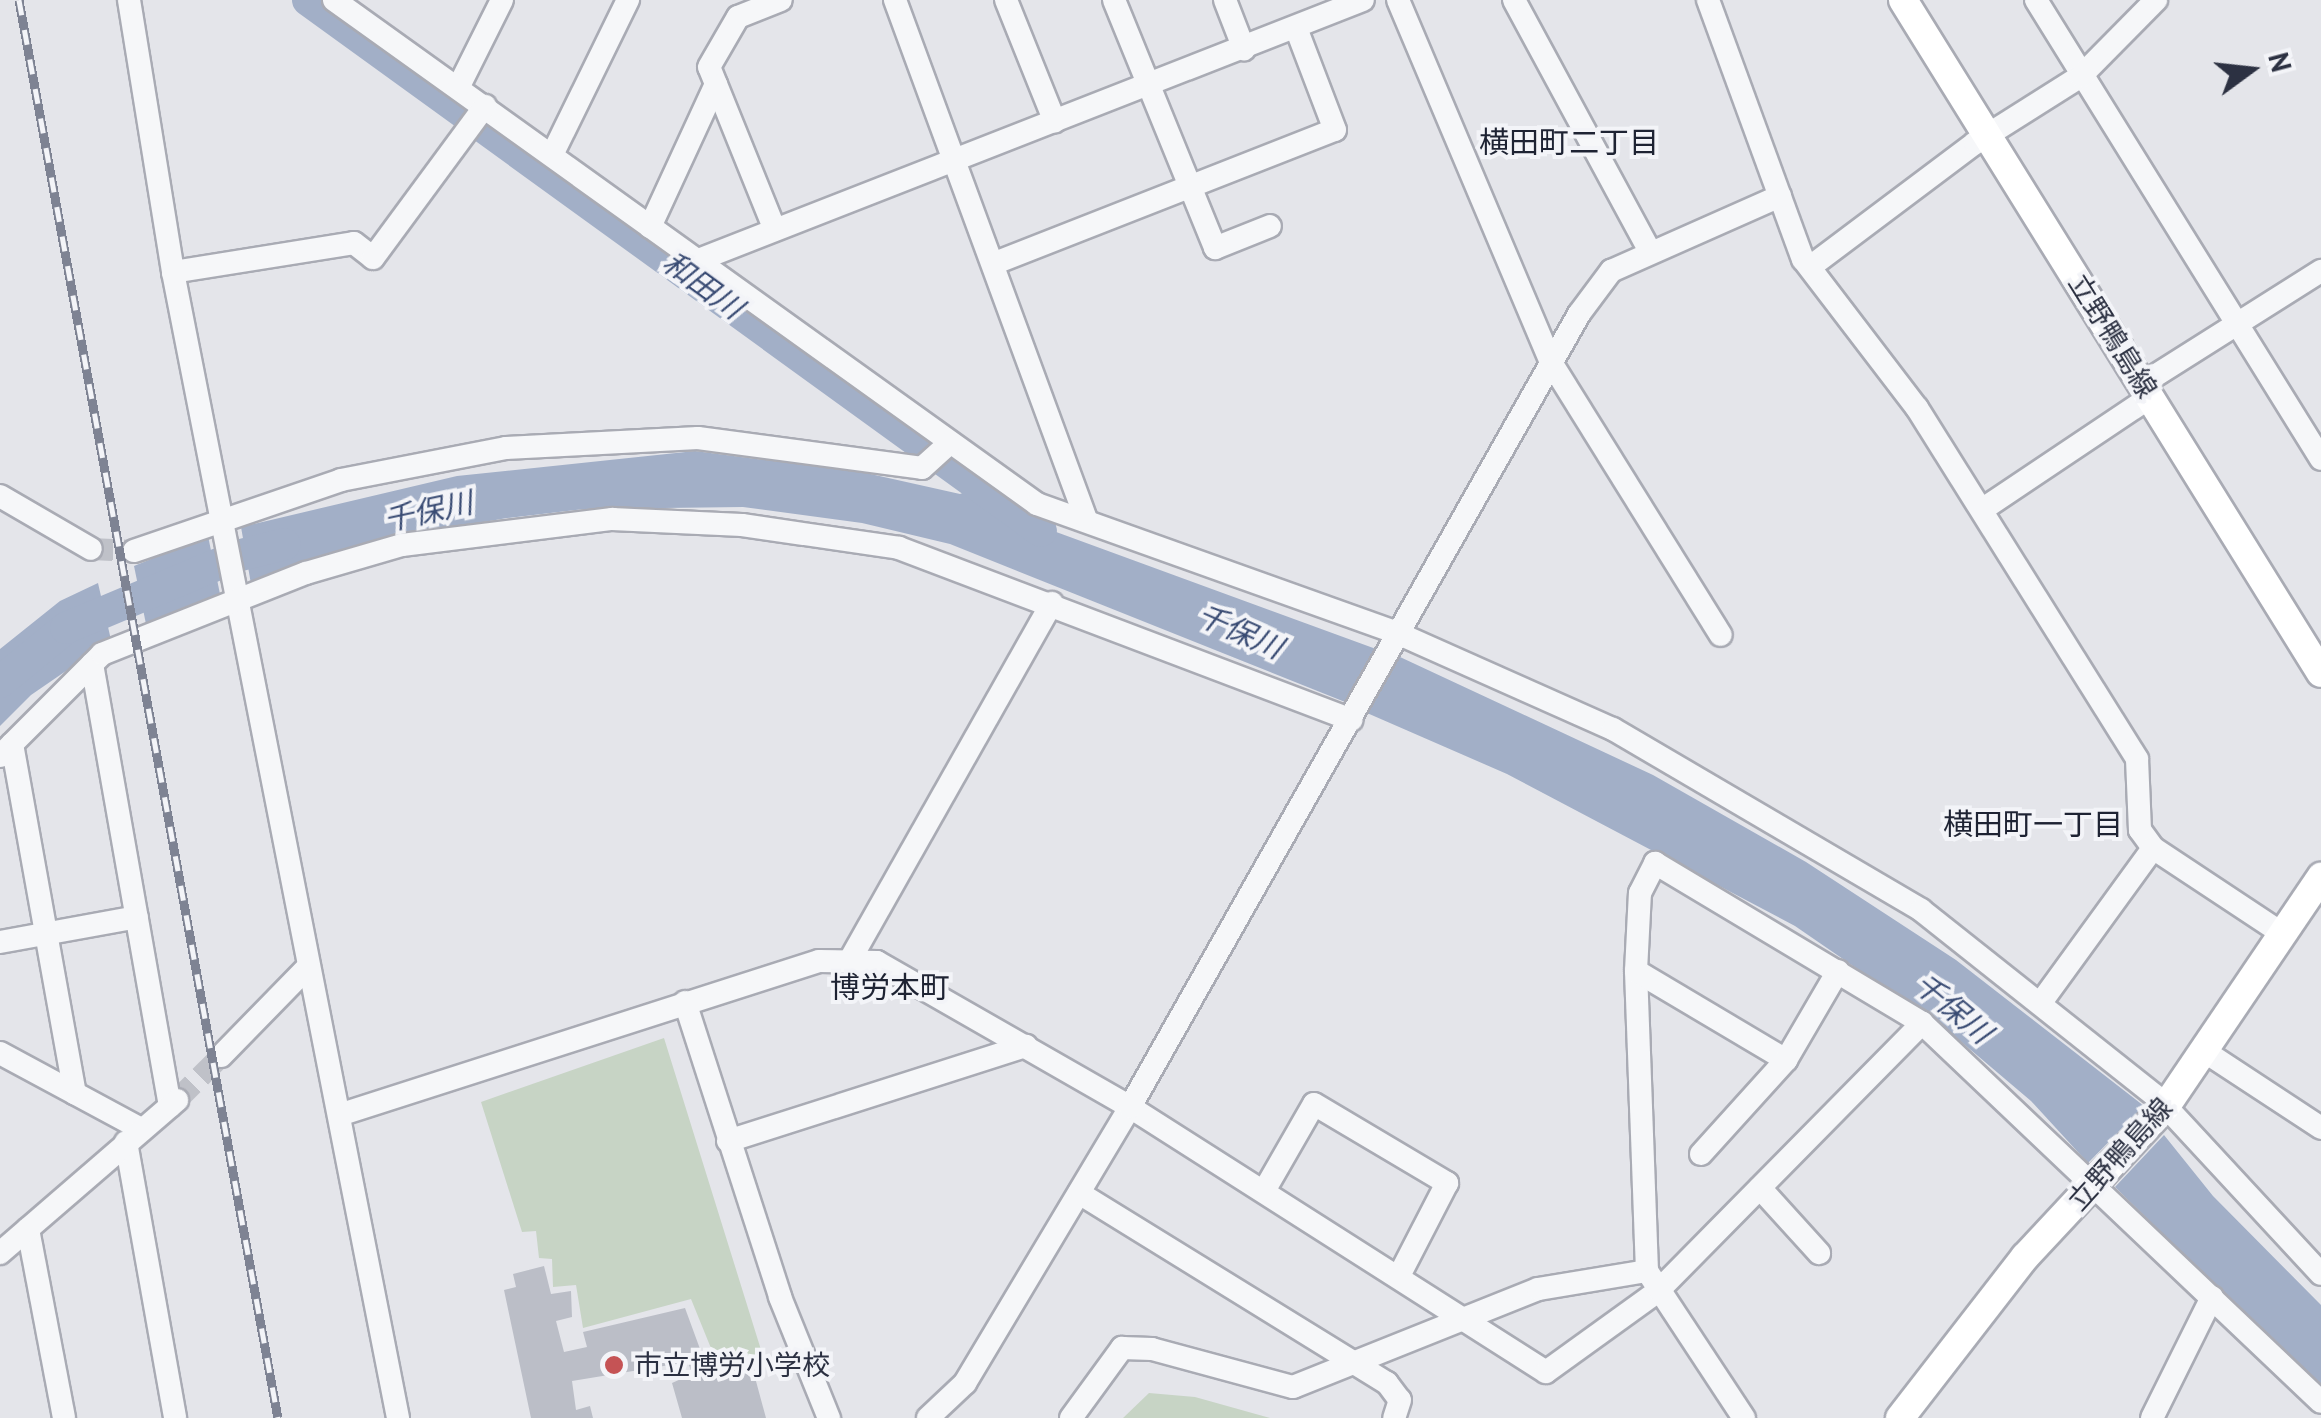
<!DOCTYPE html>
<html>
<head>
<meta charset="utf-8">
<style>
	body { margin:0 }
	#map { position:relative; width:2321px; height:1418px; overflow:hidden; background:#e4e5ea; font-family:"PT Sans","Noto Sans JP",sans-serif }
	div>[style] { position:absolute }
	.green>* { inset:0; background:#c7d4c5 }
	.water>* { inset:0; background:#a2afc7 }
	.river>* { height:32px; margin:-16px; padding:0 16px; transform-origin:16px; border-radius:16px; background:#a2afc7 }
	.building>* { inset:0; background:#bbbec7 }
	.minor-tunnel>* { height:22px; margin-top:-11px; transform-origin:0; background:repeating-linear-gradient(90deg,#bfc1c8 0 22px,transparent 0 33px) }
	.roads { filter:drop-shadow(2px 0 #a9abb4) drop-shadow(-2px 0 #a9abb4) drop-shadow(0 2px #a9abb4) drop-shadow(0 -2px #a9abb4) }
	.minor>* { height:22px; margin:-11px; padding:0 11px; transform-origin:11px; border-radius:11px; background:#f6f7f9 }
	.major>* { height:28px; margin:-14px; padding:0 14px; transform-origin:14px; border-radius:14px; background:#fff }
	.rail>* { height:9px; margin-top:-4.5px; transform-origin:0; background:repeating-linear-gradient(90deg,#f3f4f8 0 15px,#7e8393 0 30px); box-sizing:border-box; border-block:2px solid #7e8393 }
	.dots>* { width:28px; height:28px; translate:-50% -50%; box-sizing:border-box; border:5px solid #f3f4f8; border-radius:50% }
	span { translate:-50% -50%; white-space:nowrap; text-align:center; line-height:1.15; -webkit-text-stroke:8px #f3f4f8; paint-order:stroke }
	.street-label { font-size:28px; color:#2c3142 }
	.poi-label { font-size:28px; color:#2c3142 }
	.left { translate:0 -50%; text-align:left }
	.neighbourhood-label { font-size:30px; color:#1e2333 }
	.water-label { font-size:30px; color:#394b73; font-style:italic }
	.north { position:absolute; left:2201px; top:20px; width:100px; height:100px; -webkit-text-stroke:8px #f3f4f8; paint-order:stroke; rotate:75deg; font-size:28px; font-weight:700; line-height:40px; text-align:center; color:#2c3142 }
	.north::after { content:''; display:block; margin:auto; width:35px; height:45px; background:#2c3142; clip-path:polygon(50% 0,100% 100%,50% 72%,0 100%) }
</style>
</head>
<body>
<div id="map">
	<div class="green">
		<i style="clip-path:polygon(664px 1038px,762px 1353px,717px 1363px,691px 1299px,583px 1328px,576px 1285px,553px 1287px,552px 1259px,539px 1258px,536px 1231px,522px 1232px,481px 1102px)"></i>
		<i style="clip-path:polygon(1149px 1393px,1195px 1397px,1270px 1418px,1123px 1418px)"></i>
	</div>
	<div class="water">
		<i style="clip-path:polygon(695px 451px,866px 473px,960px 494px,973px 489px,1048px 522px,1048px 529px,1376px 649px,1345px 702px,950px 544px,862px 523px,743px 507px,584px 509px,507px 518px,420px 533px,251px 584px,241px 527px,457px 476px)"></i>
		<i style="clip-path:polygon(208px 536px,220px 594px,146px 624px,134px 566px)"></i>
		<i style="clip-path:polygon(98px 583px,111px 640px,31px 695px,0 726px,0 649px,60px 601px)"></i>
		<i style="clip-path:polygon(1400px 657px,1653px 775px,1806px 862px,1956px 960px,2144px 1106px,2088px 1163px,2031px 1101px,1952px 1034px,1795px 926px,1507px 774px,1367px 713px)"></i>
		<i style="clip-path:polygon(2164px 1135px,2213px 1196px,2321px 1305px,2321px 1389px,2115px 1187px)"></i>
	</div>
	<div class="river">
		<i style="left:308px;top:0;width:905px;rotate:35.92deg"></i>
		<i style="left:0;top:682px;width:85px;rotate:-39.3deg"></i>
		<i style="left:66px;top:628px;width:186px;rotate:-22.8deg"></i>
		<i style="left:237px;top:556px;width:49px;rotate:-14deg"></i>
	</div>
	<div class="building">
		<i style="clip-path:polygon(544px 1266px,551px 1294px,571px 1291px,572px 1317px,556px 1321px,564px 1352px,587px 1347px,583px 1332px,685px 1308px,707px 1368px,750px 1359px,766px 1418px,682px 1418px,672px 1383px,692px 1374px,688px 1362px,572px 1381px,576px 1410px,590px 1406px,593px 1418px,531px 1418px,504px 1290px,516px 1287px,513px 1274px)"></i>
	</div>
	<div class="minor-tunnel">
		<i style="left:91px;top:549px;width:43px;rotate:2.7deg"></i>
		<i style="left:177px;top:1100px;width:62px;rotate:-45deg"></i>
	</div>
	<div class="roads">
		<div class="minor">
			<i style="left:129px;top:0;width:276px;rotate:80.8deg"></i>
			<i style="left:173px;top:272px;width:1168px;rotate:78.89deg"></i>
			<i style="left:334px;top:0;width:865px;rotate:35.64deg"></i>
			<i style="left:1037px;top:504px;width:382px;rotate:19.7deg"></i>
			<i style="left:1397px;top:633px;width:236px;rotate:24deg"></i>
			<i style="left:1613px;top:729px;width:357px;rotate:30.4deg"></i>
			<i style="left:1921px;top:910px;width:301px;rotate:38.4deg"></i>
			<i style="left:2157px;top:1097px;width:241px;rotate:47.2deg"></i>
			<i style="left:895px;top:0;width:553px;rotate:69.8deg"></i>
			<i style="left:1006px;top:0;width:131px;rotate:68.1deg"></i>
			<i style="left:1114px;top:0;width:268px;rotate:67.8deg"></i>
			<i style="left:1215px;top:248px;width:59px;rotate:-21.8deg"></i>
			<i style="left:1225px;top:0;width:53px;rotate:68.8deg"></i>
			<i style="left:1398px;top:0;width:395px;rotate:67.1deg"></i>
			<i style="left:1552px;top:364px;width:319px;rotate:58.1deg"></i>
			<i style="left:1514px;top:0;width:284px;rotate:61.6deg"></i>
			<i style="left:1708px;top:0;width:276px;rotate:69.9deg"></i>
			<i style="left:1803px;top:259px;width:188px;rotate:52.6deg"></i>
			<i style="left:1917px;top:408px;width:414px;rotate:57.9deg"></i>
			<i style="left:2137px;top:759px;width:71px;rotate:87.6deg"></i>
			<i style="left:2140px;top:830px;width:22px;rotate:54deg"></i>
			<i style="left:2153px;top:848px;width:156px;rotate:33.5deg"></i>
			<i style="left:2036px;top:0;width:540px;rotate:58.16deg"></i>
			<i style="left:716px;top:84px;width:157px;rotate:68deg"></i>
			<i style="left:459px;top:86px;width:96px;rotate:-63.4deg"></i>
			<i style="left:552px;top:155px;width:173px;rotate:-63.9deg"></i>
			<i style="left:650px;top:227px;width:157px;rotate:-65.2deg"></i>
			<i style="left:716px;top:84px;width:18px;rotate:-112deg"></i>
			<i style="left:709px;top:67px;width:58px;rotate:-59.9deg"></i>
			<i style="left:738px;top:17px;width:46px;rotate:-21.6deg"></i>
			<i style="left:696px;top:261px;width:716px;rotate:-21.37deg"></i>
			<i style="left:995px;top:263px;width:365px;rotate:-21.4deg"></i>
			<i style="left:1335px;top:130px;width:109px;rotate:-110.9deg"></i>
			<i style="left:1810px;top:267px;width:206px;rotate:-36.9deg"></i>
			<i style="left:1975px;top:143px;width:125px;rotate:-32.3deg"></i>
			<i style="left:2081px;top:76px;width:107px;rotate:-45.4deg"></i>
			<i style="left:173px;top:272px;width:183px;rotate:-9.1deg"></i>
			<i style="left:354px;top:243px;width:24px;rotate:38deg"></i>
			<i style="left:373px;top:258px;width:189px;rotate:-53.6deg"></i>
			<i style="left:2142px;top:384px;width:212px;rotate:-32.3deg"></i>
			<i style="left:0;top:496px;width:105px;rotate:30.2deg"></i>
			<i style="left:1983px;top:509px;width:201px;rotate:-33.8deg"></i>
			<i style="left:134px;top:551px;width:219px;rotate:-18.9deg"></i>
			<i style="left:341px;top:480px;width:168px;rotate:-11deg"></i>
			<i style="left:506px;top:448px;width:192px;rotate:-3deg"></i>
			<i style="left:698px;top:438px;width:226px;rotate:7.6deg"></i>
			<i style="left:922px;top:468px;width:36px;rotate:-42deg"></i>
			<i style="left:92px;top:664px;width:449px;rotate:80deg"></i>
			<i style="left:12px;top:744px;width:355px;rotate:79.8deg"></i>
			<i style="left:0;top:756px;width:144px;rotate:-45deg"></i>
			<i style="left:102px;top:654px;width:219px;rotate:-21.7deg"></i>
			<i style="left:306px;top:573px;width:100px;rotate:-16.3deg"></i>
			<i style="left:402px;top:545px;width:212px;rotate:-7.1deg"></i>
			<i style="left:612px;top:519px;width:130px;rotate:2.6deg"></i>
			<i style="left:742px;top:525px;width:159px;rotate:8.3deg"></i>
			<i style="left:899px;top:548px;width:484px;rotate:20.8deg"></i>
			<i style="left:0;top:942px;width:139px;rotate:-10.3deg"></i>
			<i style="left:851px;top:958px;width:408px;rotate:-60.5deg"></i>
			<i style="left:1636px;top:971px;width:300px;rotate:87.9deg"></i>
			<i style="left:2042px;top:1001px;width:189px;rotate:-54deg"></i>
			<i style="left:685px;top:1002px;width:310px;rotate:72.1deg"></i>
			<i style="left:780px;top:1297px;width:131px;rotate:68deg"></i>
			<i style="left:2204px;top:1051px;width:140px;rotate:33.3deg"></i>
			<i style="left:0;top:1053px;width:160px;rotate:28.3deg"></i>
			<i style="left:221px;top:1056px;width:124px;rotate:-45.7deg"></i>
			<i style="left:1786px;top:1060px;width:174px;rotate:-149.3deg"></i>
			<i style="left:1636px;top:971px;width:78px;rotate:-87.1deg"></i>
			<i style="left:1640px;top:893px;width:34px;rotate:-63deg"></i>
			<i style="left:1655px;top:863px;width:311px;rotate:30.9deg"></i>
			<i style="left:1922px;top:1023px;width:550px;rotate:43.53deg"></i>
			<i style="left:339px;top:1115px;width:504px;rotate:-17.79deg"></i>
			<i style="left:819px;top:961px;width:58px;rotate:1deg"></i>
			<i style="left:877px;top:962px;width:292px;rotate:29.8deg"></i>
			<i style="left:1130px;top:1107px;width:493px;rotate:32.5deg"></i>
			<i style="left:1546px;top:1372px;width:137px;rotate:-35.8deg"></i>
			<i style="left:1657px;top:1292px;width:378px;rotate:-45.4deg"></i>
			<i style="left:728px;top:1141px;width:313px;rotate:-17.7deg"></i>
			<i style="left:126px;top:1142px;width:280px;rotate:79.9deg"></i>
			<i style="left:1701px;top:1154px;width:127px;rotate:-47.9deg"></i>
			<i style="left:1786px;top:1060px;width:103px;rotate:-59.7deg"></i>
			<i style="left:1760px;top:1188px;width:88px;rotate:47.8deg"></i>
			<i style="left:1264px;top:1191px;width:100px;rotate:-60.1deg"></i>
			<i style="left:1314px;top:1104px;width:155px;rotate:30.7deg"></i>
			<i style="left:1447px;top:1183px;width:105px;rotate:117.3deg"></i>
			<i style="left:1079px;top:1193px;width:362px;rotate:31.7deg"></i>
			<i style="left:1387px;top:1383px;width:21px;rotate:53deg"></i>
			<i style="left:1400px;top:1400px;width:19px;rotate:108deg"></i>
			<i style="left:28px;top:1229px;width:192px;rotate:79.2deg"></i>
			<i style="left:0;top:1253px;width:234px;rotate:-40.8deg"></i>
			<i style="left:928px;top:1418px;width:51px;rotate:-43.4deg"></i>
			<i style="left:965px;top:1383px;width:322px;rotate:-59.1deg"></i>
			<i style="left:1130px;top:1107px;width:911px;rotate:-60.48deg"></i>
			<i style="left:1579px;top:314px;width:54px;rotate:-53.3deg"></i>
			<i style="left:1611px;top:271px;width:185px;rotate:-23.9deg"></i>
			<i style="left:1071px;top:1418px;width:87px;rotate:-53.9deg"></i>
			<i style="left:1122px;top:1348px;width:30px;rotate:2deg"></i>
			<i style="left:1152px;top:1349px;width:146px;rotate:15.1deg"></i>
			<i style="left:1293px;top:1387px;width:264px;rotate:-21.8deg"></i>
			<i style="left:1538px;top:1289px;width:110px;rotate:-9.4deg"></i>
			<i style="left:1647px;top:1271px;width:176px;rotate:56.6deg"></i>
			<i style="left:2152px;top:1418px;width:135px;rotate:-63.6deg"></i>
		</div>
		<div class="major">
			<i style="left:1903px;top:0;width:792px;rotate:58.16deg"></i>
			<i style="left:1900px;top:1418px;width:204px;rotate:-52.2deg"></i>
			<i style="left:2025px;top:1257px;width:207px;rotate:-47deg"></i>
			<i style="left:2166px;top:1106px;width:277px;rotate:-55.9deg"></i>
		</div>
	</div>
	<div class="rail">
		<i style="left:19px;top:0;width:1441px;rotate:79.65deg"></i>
	</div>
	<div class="dots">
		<i style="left:614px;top:1365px;background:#c55355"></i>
	</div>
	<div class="street-label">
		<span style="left:2113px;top:336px;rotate:58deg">立野鴨島線</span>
		<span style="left:2120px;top:1154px;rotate:-48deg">立野鴨島線</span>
	</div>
	<div class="poi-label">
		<span class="left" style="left:634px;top:1365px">市立博労小学校</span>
	</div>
	<div class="neighbourhood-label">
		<span style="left:1569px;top:142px">横田町二丁目</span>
		<span style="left:2033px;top:824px">横田町一丁目</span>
		<span style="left:890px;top:987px">博労本町</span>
	</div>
	<div class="water-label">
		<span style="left:703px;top:285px;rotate:36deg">和田川</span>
		<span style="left:428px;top:511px;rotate:-12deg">千保川</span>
		<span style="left:1240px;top:631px;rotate:24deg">千保川</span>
		<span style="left:1953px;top:1008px;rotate:40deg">千保川</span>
	</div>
	<div class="north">N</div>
</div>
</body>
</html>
